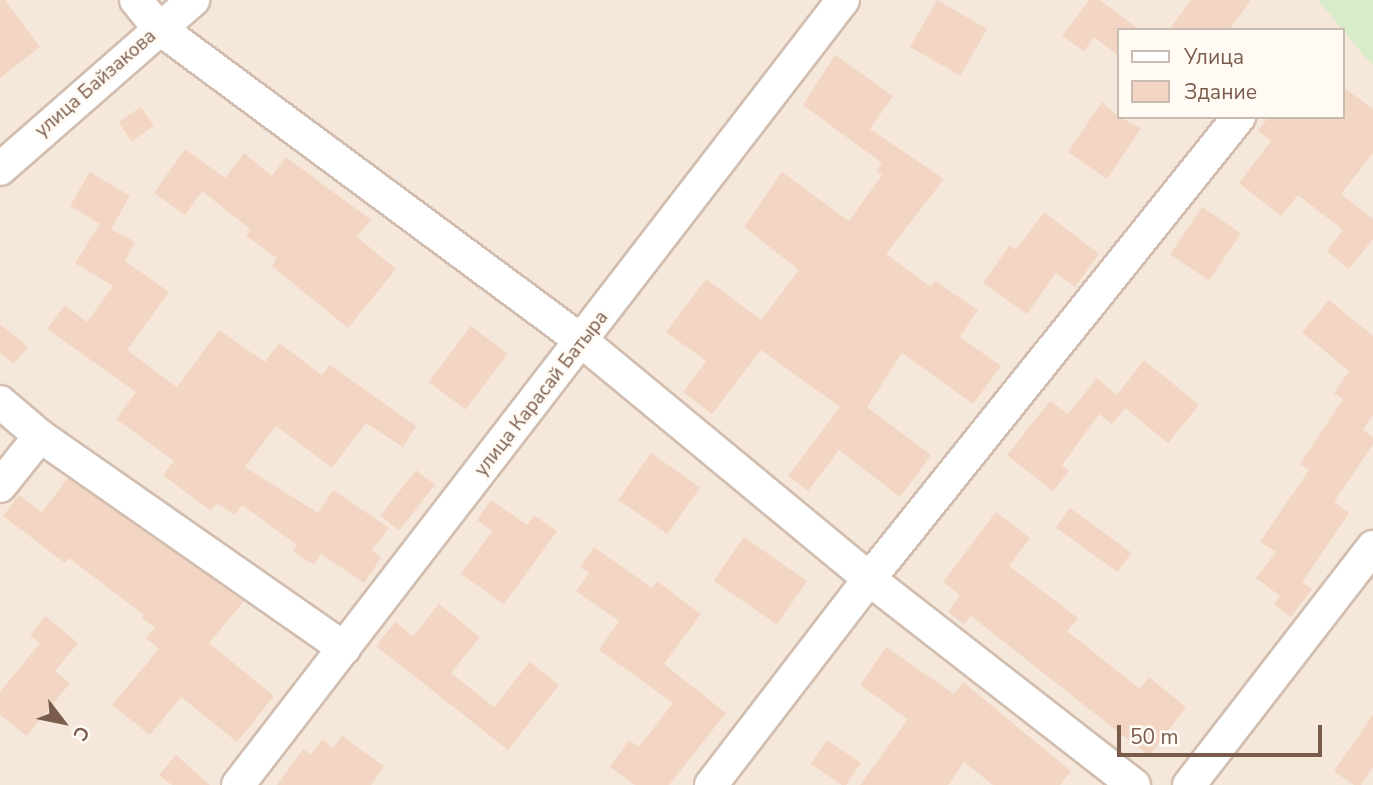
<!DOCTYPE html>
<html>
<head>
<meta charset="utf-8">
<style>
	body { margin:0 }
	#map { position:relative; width:1373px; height:785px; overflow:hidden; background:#fdf6ec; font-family:"Nunito Sans",sans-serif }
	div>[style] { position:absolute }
	.residential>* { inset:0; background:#f5e8da }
	.green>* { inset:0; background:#d8ecc9 }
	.building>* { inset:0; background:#f3d5c3; transform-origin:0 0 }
	.roads { filter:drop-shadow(2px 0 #d1beb0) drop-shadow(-2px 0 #d1beb0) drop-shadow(0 2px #d1beb0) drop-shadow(0 -2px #d1beb0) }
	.minor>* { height:32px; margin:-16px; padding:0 16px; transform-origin:16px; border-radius:16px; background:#fff }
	span { translate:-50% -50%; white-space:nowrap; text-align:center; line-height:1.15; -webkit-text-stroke:5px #fffaf3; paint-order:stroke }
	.street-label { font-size:19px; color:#7a5c4d }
	.legend { position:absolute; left:1117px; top:28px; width:228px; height:91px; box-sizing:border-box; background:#fffaf3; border:2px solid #cabbb1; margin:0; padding:9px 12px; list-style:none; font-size:21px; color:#7a5c4d }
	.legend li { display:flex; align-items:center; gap:14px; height:35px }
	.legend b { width:35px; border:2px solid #cabbb1 }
	.north { position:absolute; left:28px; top:687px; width:70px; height:70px; -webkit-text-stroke:5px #fffaf3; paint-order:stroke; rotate:122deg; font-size:19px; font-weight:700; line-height:28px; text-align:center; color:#7a5c4d }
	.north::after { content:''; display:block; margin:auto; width:24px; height:32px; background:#7a5c4d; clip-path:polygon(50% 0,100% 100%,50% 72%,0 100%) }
	.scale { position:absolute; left:1117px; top:725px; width:205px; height:32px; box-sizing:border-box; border:4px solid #7a5c4d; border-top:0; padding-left:9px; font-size:21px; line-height:24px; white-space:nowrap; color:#7a5c4d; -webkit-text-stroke:5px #fffaf3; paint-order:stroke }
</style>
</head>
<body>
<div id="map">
	<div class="residential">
		<i style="clip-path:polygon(evenodd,0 0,1373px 0,1373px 785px,0 785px,0 0,1119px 30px,1343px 30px,1343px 117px,1119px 117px,1119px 30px)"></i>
	</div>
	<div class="green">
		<i style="clip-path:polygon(1318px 0,1373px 0,1373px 65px,1365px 57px)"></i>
	</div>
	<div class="building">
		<i style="clip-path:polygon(0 0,5px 0,40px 47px,0 78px)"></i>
		<i style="left:937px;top:0;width:58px;height:54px;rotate:30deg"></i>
		<i style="clip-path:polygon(1089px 0,1100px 0,1140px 30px,1119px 30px,1119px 56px,1094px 37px,1084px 51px,1062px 36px)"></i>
		<i style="clip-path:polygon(1191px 0,1251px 0,1229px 30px,1169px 30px)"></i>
		<i style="clip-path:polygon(835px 55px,893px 96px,870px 129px,944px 179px,886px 254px,931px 287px,935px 281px,978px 310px,960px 337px,1001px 366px,973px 404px,902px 353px,867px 407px,931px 455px,900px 497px,839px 450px,808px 491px,788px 476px,840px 407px,761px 350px,712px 414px,683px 392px,706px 361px,666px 332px,706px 279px,761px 320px,799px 270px,744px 227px,782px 172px,849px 221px,882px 175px,876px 171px,882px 163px,803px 105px)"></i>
		<i style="clip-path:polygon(1343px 87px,1373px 109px,1373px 153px,1341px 194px,1373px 219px,1373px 239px,1349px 269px,1327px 251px,1343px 230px,1298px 195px,1281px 216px,1239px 183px,1271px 141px,1258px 131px,1268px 117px,1343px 117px)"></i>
		<i style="clip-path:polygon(1102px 102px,1119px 117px,1141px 128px,1107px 179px,1068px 152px)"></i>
		<i style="left:141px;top:107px;width:23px;height:27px;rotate:56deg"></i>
		<i style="clip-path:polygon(185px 149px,225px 178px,244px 153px,272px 176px,286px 157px,371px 220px,357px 237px,396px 269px,348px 328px,272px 266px,277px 258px,246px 236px,250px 229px,202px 191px,185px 215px,154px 193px)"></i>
		<i style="clip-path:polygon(90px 172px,130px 196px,111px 229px,135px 242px,125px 261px,169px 292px,127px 350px,177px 387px,219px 330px,265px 362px,279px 343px,322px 375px,330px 365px,416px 426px,403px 447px,366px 423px,332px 468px,276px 426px,245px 467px,318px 513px,333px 490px,389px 528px,372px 550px,381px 558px,364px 583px,321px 554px,314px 565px,293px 551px,297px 545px,242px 505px,234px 515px,217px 503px,211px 511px,163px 475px,174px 461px,116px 419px,136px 392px,47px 329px,65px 305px,87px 322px,113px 286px,75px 263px,100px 224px,70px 206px)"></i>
		<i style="left:1202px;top:207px;width:47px;height:57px;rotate:34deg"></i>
		<i style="clip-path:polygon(1044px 212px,1099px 254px,1075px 287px,1056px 273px,1027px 314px,983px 283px,1010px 245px,1016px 250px)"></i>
		<i style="clip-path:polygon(1329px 300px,1373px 336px,1373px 415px,1363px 430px,1373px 437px,1373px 444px,1334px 502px,1349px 513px,1302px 582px,1312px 589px,1291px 617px,1274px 604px,1280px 596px,1256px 578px,1276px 552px,1260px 542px,1309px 470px,1300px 464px,1343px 399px,1334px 393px,1349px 371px,1302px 332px)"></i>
		<i style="clip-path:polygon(0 324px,28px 347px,14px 364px,0 353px)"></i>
		<i style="left:471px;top:326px;width:46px;height:70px;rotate:37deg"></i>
		<i style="clip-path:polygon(1144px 360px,1199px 405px,1168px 443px,1125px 408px,1112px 424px,1099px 414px,1062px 465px,1069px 471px,1053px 491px,1007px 455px,1050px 401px,1068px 414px,1097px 378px,1117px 395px)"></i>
		<i style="left:651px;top:453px;width:60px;height:57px;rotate:35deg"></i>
		<i style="left:416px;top:470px;width:24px;height:58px;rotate:38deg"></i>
		<i style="clip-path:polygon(68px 478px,244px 601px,209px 643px,274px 696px,237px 742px,181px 697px,150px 735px,112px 705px,159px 649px,146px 638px,155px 628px,142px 618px,144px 615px,69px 558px,65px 563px,3px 516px,19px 495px,42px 512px)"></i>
		<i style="clip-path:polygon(491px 500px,527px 525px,534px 515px,557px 531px,504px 604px,461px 574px,492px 531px,477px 520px)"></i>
		<i style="left:1070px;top:508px;width:76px;height:24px;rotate:36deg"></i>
		<i style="clip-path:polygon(996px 512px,1030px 538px,1009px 566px,1078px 618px,1067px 631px,1140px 689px,1149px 677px,1186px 707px,1149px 756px,971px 616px,964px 624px,948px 612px,960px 595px,943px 582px)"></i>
		<i style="left:744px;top:537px;width:77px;height:53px;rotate:35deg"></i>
		<i style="clip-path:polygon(594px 547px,652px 588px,657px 581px,701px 614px,664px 664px,726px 713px,669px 785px,635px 785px,610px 767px,629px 740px,639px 747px,673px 703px,599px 650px,619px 621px,576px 591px,589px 573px,580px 567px)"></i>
		<i style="clip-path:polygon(439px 604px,480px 637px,451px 673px,494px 707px,530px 662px,559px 685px,508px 750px,376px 646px,395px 622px,413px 636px)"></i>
		<i style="clip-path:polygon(45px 616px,78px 643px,55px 671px,70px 683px,27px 736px,0 715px,0 692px,40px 643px,30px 635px)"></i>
		<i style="clip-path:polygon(886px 647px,954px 694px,963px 682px,1071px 771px,1060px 785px,993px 785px,964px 762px,948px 785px,860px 785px,908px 719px,860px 685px)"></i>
		<i style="clip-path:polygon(1373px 715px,1373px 767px,1361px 785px,1354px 785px,1334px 771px)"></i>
		<i style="clip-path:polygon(342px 736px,384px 766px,371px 785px,277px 785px,303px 749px,311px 755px,322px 739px,333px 748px)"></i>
		<i style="left:827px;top:740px;width:41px;height:29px;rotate:34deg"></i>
		<i style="clip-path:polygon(176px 755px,210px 785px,172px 785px,159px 775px)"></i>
	</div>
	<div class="roads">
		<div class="minor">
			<i style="left:136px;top:0;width:36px;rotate:51deg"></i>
			<i style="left:159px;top:28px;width:528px;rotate:36.52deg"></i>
			<i style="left:583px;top:342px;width:371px;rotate:39.6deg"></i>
			<i style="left:869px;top:579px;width:336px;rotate:37.9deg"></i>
			<i style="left:0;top:169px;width:257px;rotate:-41.2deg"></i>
			<i style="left:0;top:402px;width:52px;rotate:40.4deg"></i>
			<i style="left:40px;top:436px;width:371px;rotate:34.9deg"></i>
			<i style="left:0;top:486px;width:64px;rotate:-51.3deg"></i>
			<i style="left:238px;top:785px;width:991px;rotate:-52.38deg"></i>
			<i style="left:711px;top:785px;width:260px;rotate:-52.5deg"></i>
			<i style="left:869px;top:579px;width:592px;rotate:-51.31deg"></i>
			<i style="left:1189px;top:785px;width:301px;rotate:-52.3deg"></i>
		</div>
	</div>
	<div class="street-label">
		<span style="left:96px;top:84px;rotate:-41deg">улица Байзакова</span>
		<span style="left:542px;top:394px;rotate:-52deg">улица Карасай Батыра</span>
	</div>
	<ul class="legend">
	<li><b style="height:9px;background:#fff"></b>Улица</li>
	<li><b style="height:19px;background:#f3d5c3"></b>Здание</li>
	</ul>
	<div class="north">С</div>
	<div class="scale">50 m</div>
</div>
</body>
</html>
